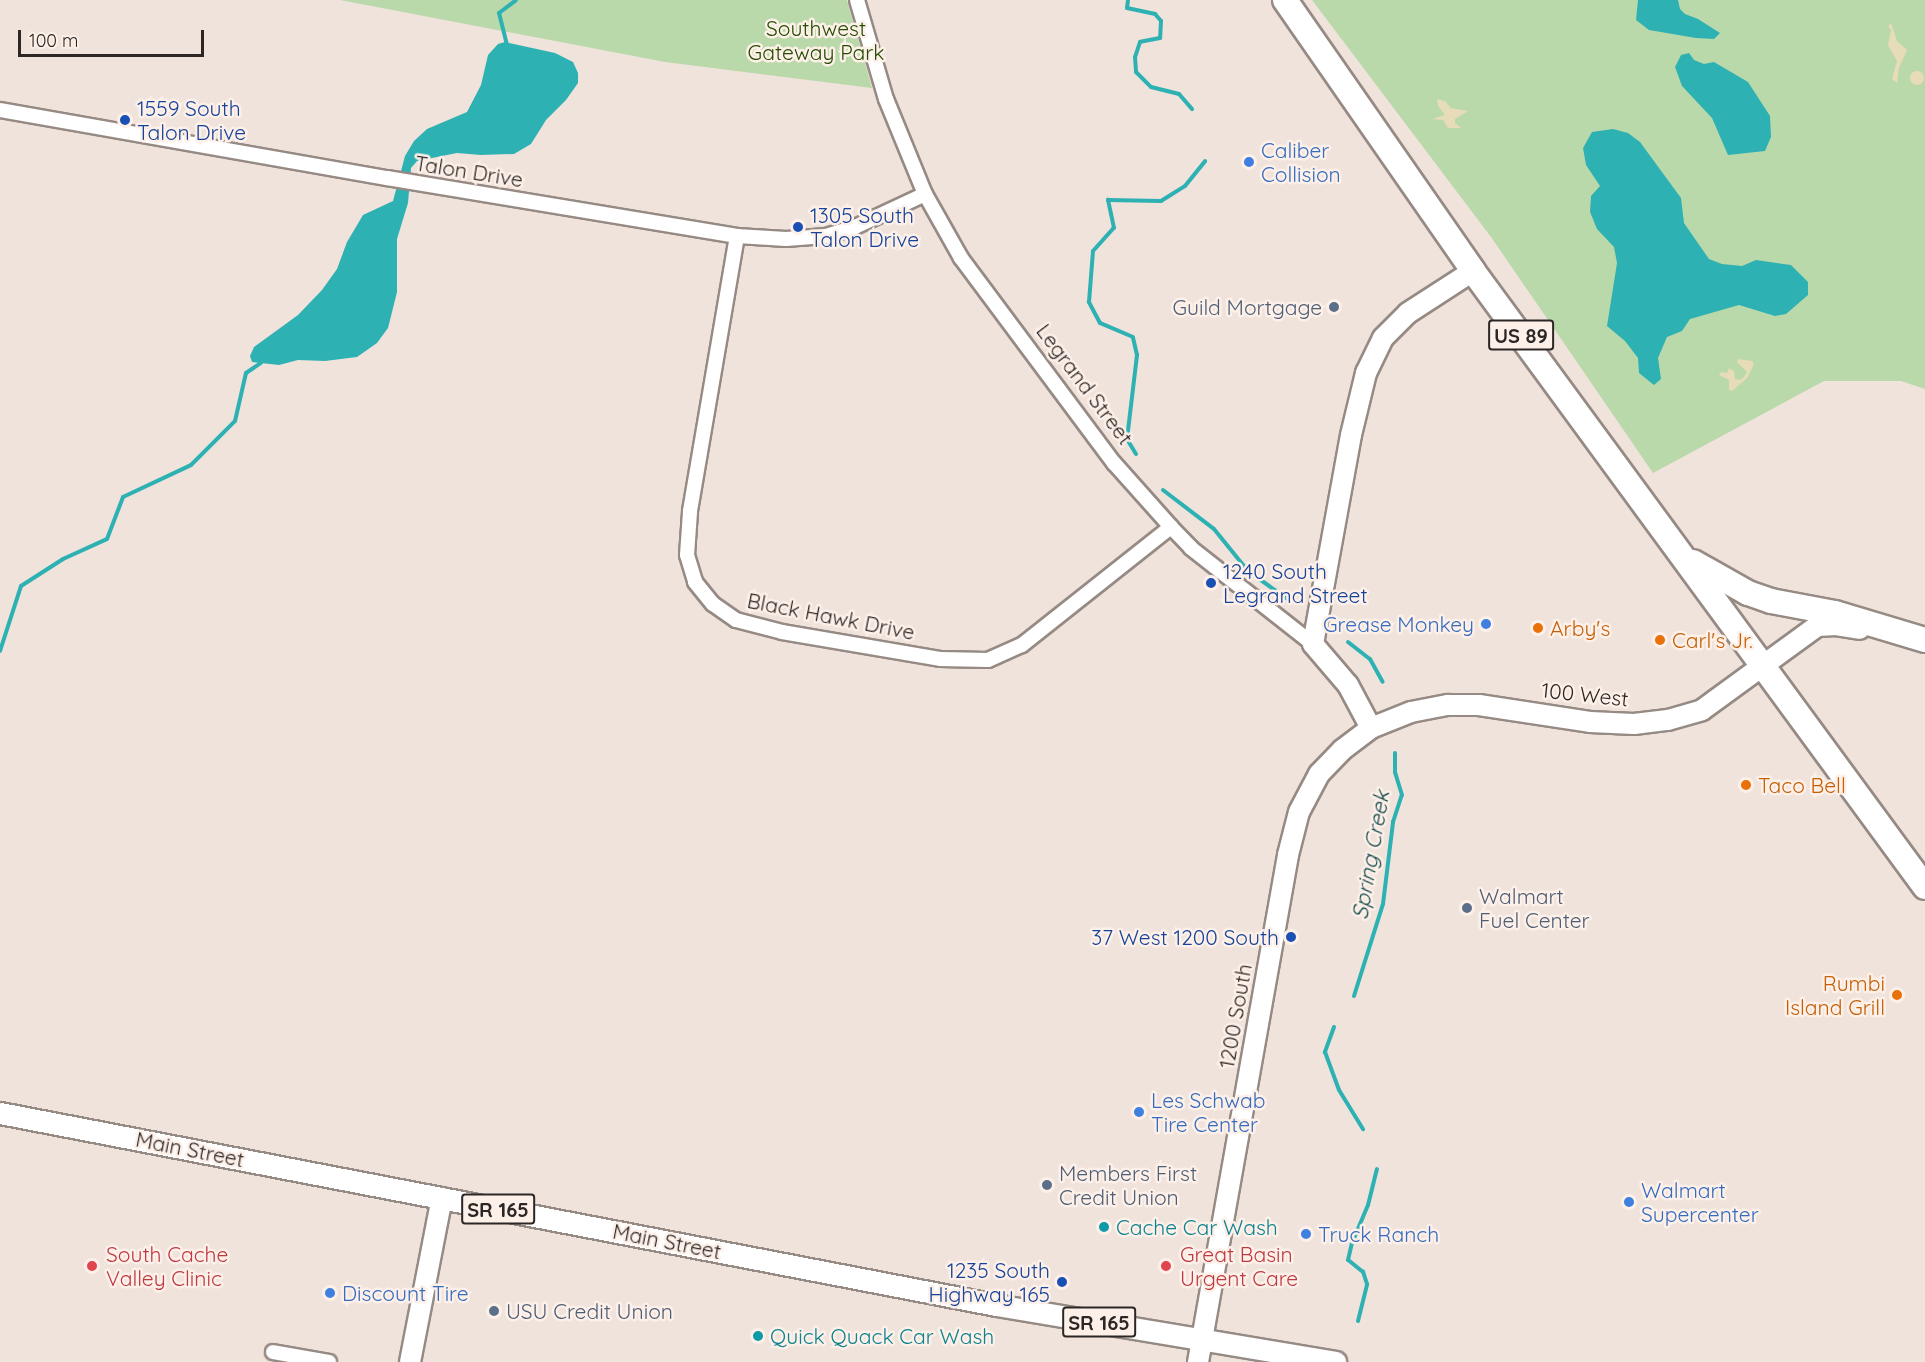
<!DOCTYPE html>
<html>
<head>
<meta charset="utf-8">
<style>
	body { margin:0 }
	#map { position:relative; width:1925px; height:1362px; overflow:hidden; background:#f0e3dc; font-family:Quicksand,sans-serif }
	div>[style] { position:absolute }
	.green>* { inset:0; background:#bad9aa }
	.sand>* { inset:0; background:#e6dcb7 }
	.round { border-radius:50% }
	.water>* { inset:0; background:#2eb1b3 }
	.stream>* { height:4px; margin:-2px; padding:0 2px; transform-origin:2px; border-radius:2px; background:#2eb1b3 }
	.roads { filter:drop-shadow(2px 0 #968a84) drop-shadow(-2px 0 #968a84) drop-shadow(0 2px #968a84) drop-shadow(0 -2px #968a84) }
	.street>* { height:14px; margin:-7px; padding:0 7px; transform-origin:7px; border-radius:7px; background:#fff }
	.secondary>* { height:20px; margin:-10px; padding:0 10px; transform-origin:10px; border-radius:10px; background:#fff }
	.primary>* { height:21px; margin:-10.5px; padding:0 10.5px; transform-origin:10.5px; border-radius:10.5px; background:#fff }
	.highway>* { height:24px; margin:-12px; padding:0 12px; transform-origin:12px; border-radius:12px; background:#fff }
	.dots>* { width:16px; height:16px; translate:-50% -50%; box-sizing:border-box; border:3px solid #fdf0e9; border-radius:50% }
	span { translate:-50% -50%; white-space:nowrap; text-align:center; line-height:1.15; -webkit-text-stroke:5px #fdf0e9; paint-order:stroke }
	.shield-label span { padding:2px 4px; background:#fdf0e9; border:2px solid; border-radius:4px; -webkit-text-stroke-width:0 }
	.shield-label { font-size:20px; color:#2c2725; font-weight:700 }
	.park-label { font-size:21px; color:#244c00 }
	.transit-label { font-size:21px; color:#164399 }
	.left { translate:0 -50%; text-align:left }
	.right { translate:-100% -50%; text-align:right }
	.shop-label { font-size:21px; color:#366cbe }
	.street-label { font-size:21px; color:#2c2725 }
	.service-label { font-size:21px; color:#4e5e75 }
	.food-label { font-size:21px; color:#c56008 }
	.culture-label { font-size:21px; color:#0d838f }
	.health-label { font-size:21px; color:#be3a42 }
	.water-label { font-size:22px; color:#174d4e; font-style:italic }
	.scale { position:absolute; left:18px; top:30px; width:186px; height:27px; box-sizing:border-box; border:3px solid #2c2725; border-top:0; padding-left:8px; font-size:18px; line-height:21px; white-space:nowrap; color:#2c2725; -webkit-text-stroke:4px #fdf0e9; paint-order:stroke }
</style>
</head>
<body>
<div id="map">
	<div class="green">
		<i style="clip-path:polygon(340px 0,847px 0,872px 88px,665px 62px)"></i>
		<i style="clip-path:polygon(1312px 0,1925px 0,1925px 389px,1901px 381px,1824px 381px,1653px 473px,1491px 237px)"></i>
	</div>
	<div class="sand">
		<i style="clip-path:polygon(1891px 23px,1897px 41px,1907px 50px,1899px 68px,1897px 83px,1892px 79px,1897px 61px,1888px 45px,1891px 30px,1888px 26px)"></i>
		<i class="round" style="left:1910px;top:71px;width:14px;height:14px"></i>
		<i style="clip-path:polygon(1437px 99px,1445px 101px,1451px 108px,1468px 111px,1455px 119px,1455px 123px,1461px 128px,1448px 128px,1443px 120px,1432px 119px,1445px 115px,1438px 106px)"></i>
		<i style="clip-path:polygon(1738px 359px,1752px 361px,1754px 364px,1747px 378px,1732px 391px,1729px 390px,1729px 380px,1719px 375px,1721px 372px,1727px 373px,1729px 368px,1734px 371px,1735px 379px,1740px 380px,1744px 377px,1747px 372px,1737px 362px)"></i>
	</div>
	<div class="water">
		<i style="clip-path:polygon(1638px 0,1678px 0,1680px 9px,1685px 14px,1698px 19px,1720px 33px,1714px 39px,1696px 38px,1649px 30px,1636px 20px)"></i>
		<i style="clip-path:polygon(505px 42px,555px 53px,573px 62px,578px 73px,578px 83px,566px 100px,546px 120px,531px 144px,514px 154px,481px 155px,457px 153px,417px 161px,411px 168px,408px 203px,397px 239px,397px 292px,388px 328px,377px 343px,357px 357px,325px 361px,298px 360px,279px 365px,252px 362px,250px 356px,254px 347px,298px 315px,322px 290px,337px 269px,347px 242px,363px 215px,393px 201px,405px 156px,414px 141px,427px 129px,467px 112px,481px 85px,488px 55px,498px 44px)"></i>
		<i style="clip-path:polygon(1689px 53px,1694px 60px,1704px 64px,1714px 62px,1748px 82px,1770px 116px,1771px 137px,1765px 151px,1728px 155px,1712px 118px,1682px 86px,1675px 67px,1681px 55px)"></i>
		<i style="clip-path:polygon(1613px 129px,1628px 133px,1640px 142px,1681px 198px,1684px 223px,1709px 259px,1722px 264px,1742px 266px,1756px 260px,1791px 265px,1808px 282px,1808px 295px,1786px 314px,1775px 316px,1739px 305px,1690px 319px,1682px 331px,1667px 337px,1658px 358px,1661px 379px,1654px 385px,1639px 373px,1638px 358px,1625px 341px,1607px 326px,1617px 263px,1614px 247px,1597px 229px,1590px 212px,1591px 196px,1600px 186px,1586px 165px,1583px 148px,1592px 132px)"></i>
	</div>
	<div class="stream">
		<i style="left:1128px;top:0;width:8px;rotate:97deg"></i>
		<i style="left:1127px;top:8px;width:29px;rotate:12deg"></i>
		<i style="left:1155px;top:14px;width:9px;rotate:49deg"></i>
		<i style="left:1161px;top:21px;width:17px;rotate:93deg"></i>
		<i style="left:1160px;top:38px;width:20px;rotate:169deg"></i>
		<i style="left:1140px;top:42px;width:16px;rotate:108deg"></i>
		<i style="left:1135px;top:57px;width:15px;rotate:86deg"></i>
		<i style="left:1136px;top:72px;width:21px;rotate:45deg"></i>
		<i style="left:1151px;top:87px;width:29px;rotate:14deg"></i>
		<i style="left:1179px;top:94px;width:20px;rotate:49deg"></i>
		<i style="left:507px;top:45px;width:33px;rotate:-104deg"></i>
		<i style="left:499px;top:13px;width:21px;rotate:-37deg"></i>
		<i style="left:1136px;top:454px;width:17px;rotate:-121deg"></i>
		<i style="left:1127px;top:439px;width:85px;rotate:-83.2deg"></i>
		<i style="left:1137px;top:355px;width:18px;rotate:-103deg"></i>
		<i style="left:1133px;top:337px;width:36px;rotate:-157deg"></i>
		<i style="left:1100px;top:323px;width:24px;rotate:-118deg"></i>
		<i style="left:1089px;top:302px;width:51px;rotate:-85.5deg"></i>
		<i style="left:1093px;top:251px;width:31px;rotate:-48deg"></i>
		<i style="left:1114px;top:228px;width:29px;rotate:-102deg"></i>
		<i style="left:1108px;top:200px;width:53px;rotate:1.1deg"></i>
		<i style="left:1161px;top:201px;width:28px;rotate:-32deg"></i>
		<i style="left:1185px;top:186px;width:32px;rotate:-51deg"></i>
		<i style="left:1163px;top:490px;width:64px;rotate:37.4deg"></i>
		<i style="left:1214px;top:529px;width:54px;rotate:51deg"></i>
		<i style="left:1248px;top:571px;width:50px;rotate:35.3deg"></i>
		<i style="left:1348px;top:642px;width:28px;rotate:38deg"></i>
		<i style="left:1370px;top:659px;width:26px;rotate:61deg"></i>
		<i style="left:0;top:651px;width:68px;rotate:-72.1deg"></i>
		<i style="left:21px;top:586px;width:50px;rotate:-32.7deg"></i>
		<i style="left:63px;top:559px;width:48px;rotate:-24.4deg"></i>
		<i style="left:107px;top:539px;width:45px;rotate:-69.1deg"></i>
		<i style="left:123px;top:497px;width:75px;rotate:-25.2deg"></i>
		<i style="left:191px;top:465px;width:62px;rotate:-45deg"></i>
		<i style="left:235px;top:421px;width:49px;rotate:-77.1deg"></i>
		<i style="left:246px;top:373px;width:18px;rotate:-34deg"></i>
		<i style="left:1354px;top:996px;width:96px;rotate:-72.5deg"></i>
		<i style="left:1383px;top:904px;width:83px;rotate:-83deg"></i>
		<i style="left:1393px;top:822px;width:28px;rotate:-72deg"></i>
		<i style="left:1402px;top:795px;width:24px;rotate:-107deg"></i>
		<i style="left:1395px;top:772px;width:19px;rotate:-90deg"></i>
		<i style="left:1334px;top:1027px;width:27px;rotate:110deg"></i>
		<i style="left:1325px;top:1052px;width:40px;rotate:69.8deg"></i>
		<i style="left:1339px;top:1090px;width:46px;rotate:58.4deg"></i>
		<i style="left:1358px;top:1321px;width:38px;rotate:-76deg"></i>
		<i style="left:1367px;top:1284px;width:13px;rotate:-108deg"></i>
		<i style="left:1363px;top:1272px;width:19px;rotate:-141deg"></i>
		<i style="left:1348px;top:1260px;width:17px;rotate:-77deg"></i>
		<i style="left:1352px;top:1243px;width:41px;rotate:-67.2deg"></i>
		<i style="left:1368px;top:1205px;width:37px;rotate:-76deg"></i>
	</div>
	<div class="roads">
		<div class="street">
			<i style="left:857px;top:0;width:103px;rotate:73.7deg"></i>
			<i style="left:886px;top:99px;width:103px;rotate:67.7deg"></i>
			<i style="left:925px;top:194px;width:73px;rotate:60.6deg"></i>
			<i style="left:961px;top:258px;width:256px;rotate:53.3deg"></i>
			<i style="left:1114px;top:463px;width:86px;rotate:48.3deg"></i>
			<i style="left:1171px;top:527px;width:29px;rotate:46deg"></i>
			<i style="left:1191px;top:548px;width:155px;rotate:38.2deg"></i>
			<i style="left:0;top:110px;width:393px;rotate:10deg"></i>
			<i style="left:387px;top:178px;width:355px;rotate:9.4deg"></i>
			<i style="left:737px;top:236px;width:49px;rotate:3.5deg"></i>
			<i style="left:786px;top:239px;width:40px;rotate:-4.3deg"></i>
			<i style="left:826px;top:236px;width:30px;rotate:-17deg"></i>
			<i style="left:855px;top:227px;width:77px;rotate:-25.2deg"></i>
			<i style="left:737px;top:236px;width:280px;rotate:99.7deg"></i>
			<i style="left:690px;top:512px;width:43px;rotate:94deg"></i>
			<i style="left:687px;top:555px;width:28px;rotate:73deg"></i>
			<i style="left:695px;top:582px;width:28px;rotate:51deg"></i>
			<i style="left:713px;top:604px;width:28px;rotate:35deg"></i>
			<i style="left:736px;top:620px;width:48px;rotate:14.6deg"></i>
			<i style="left:782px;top:632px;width:160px;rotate:9.7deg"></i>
			<i style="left:940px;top:659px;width:48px;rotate:1.2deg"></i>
			<i style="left:988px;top:660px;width:37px;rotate:-24deg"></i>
			<i style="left:1022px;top:645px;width:190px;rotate:-38.4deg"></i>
			<i style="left:273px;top:1352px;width:57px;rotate:10.1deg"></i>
		</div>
		<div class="secondary">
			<i style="left:1371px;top:728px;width:49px;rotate:-118.1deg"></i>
			<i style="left:1348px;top:685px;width:54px;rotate:-130.5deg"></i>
			<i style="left:1313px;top:644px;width:212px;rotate:-79.7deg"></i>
			<i style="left:1351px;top:435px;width:64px;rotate:-76.4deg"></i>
			<i style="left:1366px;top:373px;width:39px;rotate:-64deg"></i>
			<i style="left:1383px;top:338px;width:35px;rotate:-45deg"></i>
			<i style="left:1408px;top:313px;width:77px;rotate:-32.9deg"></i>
			<i style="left:410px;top:1362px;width:167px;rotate:-79deg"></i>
			<i style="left:1198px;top:1362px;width:515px;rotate:-79.93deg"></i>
			<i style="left:1288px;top:855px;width:44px;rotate:-75.7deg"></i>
			<i style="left:1299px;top:812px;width:43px;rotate:-62.2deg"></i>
			<i style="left:1319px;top:774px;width:33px;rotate:-46deg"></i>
			<i style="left:1342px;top:750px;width:36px;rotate:-37deg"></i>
			<i style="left:1371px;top:728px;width:43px;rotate:-21.8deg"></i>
			<i style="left:1411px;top:712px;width:38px;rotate:-11deg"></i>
			<i style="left:1448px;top:705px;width:31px"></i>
			<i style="left:1479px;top:705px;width:112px;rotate:8.7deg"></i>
			<i style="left:1590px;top:722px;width:44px;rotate:2.6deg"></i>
			<i style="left:1634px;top:724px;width:34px;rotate:-7deg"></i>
			<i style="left:1668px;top:720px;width:35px;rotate:-16deg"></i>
			<i style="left:1702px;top:710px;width:142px;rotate:-36.1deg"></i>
			<i style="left:1817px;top:626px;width:19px;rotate:-3deg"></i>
			<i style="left:1836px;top:625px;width:24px;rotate:9deg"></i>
		</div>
		<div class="primary">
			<i style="left:0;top:1113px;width:1014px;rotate:10.91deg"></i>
			<i style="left:996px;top:1305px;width:344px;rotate:9.5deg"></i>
		</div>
		<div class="highway">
			<i style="left:1285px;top:0;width:330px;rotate:55.2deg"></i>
			<i style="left:1473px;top:271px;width:764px;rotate:53.73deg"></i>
			<i style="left:1693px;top:562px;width:63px;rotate:29.4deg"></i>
			<i style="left:1748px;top:593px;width:24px;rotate:19deg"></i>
			<i style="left:1771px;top:601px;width:65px;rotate:10.6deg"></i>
			<i style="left:1835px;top:613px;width:94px;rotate:16.7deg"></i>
		</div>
	</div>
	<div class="dots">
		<i style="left:125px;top:120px;background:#1a4fb4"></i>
		<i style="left:1249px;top:162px;background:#3f7fe0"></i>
		<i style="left:798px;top:227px;background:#1a4fb4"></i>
		<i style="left:1334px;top:307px;background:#5c6f8a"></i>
		<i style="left:1211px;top:583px;background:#1a4fb4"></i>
		<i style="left:1486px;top:624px;background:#3f7fe0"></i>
		<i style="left:1538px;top:628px;background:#e8710a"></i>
		<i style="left:1660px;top:640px;background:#e8710a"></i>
		<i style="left:1746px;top:785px;background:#e8710a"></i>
		<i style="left:1467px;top:908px;background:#5c6f8a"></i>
		<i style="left:1291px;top:937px;background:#1a4fb4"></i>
		<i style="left:1897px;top:995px;background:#e8710a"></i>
		<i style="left:1139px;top:1112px;background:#3f7fe0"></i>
		<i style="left:1047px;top:1185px;background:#5c6f8a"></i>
		<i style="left:1629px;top:1202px;background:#3f7fe0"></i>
		<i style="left:1104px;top:1227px;background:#0f9aa8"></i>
		<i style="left:1306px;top:1234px;background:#3f7fe0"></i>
		<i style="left:92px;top:1266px;background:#e0444e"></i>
		<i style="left:1166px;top:1266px;background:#e0444e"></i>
		<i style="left:1062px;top:1282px;background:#1a4fb4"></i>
		<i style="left:330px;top:1293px;background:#3f7fe0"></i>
		<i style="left:494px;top:1311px;background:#5c6f8a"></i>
		<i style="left:758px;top:1336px;background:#0f9aa8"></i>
	</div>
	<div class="shield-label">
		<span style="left:1521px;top:335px">US 89</span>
		<span style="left:498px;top:1209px">SR 165</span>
		<span style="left:1099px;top:1322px">SR 165</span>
	</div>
	<div class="park-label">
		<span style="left:816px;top:40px">Southwest<br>Gateway Park</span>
	</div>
	<div class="transit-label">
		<span class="left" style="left:137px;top:120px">1559 South<br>Talon Drive</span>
		<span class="left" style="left:810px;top:227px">1305 South<br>Talon Drive</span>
		<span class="left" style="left:1223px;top:583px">1240 South<br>Legrand Street</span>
		<span class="right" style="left:1279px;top:937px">37 West 1200 South</span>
		<span class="right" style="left:1050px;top:1282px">1235 South<br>Highway 165</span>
	</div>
	<div class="shop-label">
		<span class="left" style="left:1261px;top:162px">Caliber<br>Collision</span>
		<span class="right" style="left:1474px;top:624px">Grease Monkey</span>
		<span class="left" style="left:1151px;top:1112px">Les Schwab<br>Tire Center</span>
		<span class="left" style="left:1641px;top:1202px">Walmart<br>Supercenter</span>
		<span class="left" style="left:1318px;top:1234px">Truck Ranch</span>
		<span class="left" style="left:342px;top:1293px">Discount Tire</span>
	</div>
	<div class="street-label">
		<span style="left:469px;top:171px;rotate:9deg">Talon Drive</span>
		<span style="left:1085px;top:384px;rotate:53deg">Legrand Street</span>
		<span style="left:831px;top:616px;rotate:11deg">Black Hawk Drive</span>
		<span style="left:1585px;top:694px;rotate:6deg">100 West</span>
		<span style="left:1235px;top:1016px;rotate:-80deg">1200 South</span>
		<span style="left:190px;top:1149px;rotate:11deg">Main Street</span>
		<span style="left:667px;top:1241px;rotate:11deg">Main Street</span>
	</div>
	<div class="service-label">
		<span class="right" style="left:1322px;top:307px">Guild Mortgage</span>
		<span class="left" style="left:1479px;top:908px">Walmart<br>Fuel Center</span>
		<span class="left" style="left:1059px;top:1185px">Members First<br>Credit Union</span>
		<span class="left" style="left:506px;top:1311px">USU Credit Union</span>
	</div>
	<div class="food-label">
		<span class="left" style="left:1550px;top:628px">Arby's</span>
		<span class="left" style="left:1672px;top:640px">Carl's Jr.</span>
		<span class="left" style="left:1758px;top:785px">Taco Bell</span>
		<span class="right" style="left:1885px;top:995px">Rumbi<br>Island Grill</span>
	</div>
	<div class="culture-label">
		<span class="left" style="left:1116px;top:1227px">Cache Car Wash</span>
		<span class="left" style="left:770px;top:1336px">Quick Quack Car Wash</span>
	</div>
	<div class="health-label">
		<span class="left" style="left:106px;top:1266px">South Cache<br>Valley Clinic</span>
		<span class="left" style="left:1180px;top:1266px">Great Basin<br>Urgent Care</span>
	</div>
	<div class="water-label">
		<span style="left:1371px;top:855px;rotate:-80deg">Spring Creek</span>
	</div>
	<div class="scale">100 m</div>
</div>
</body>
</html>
